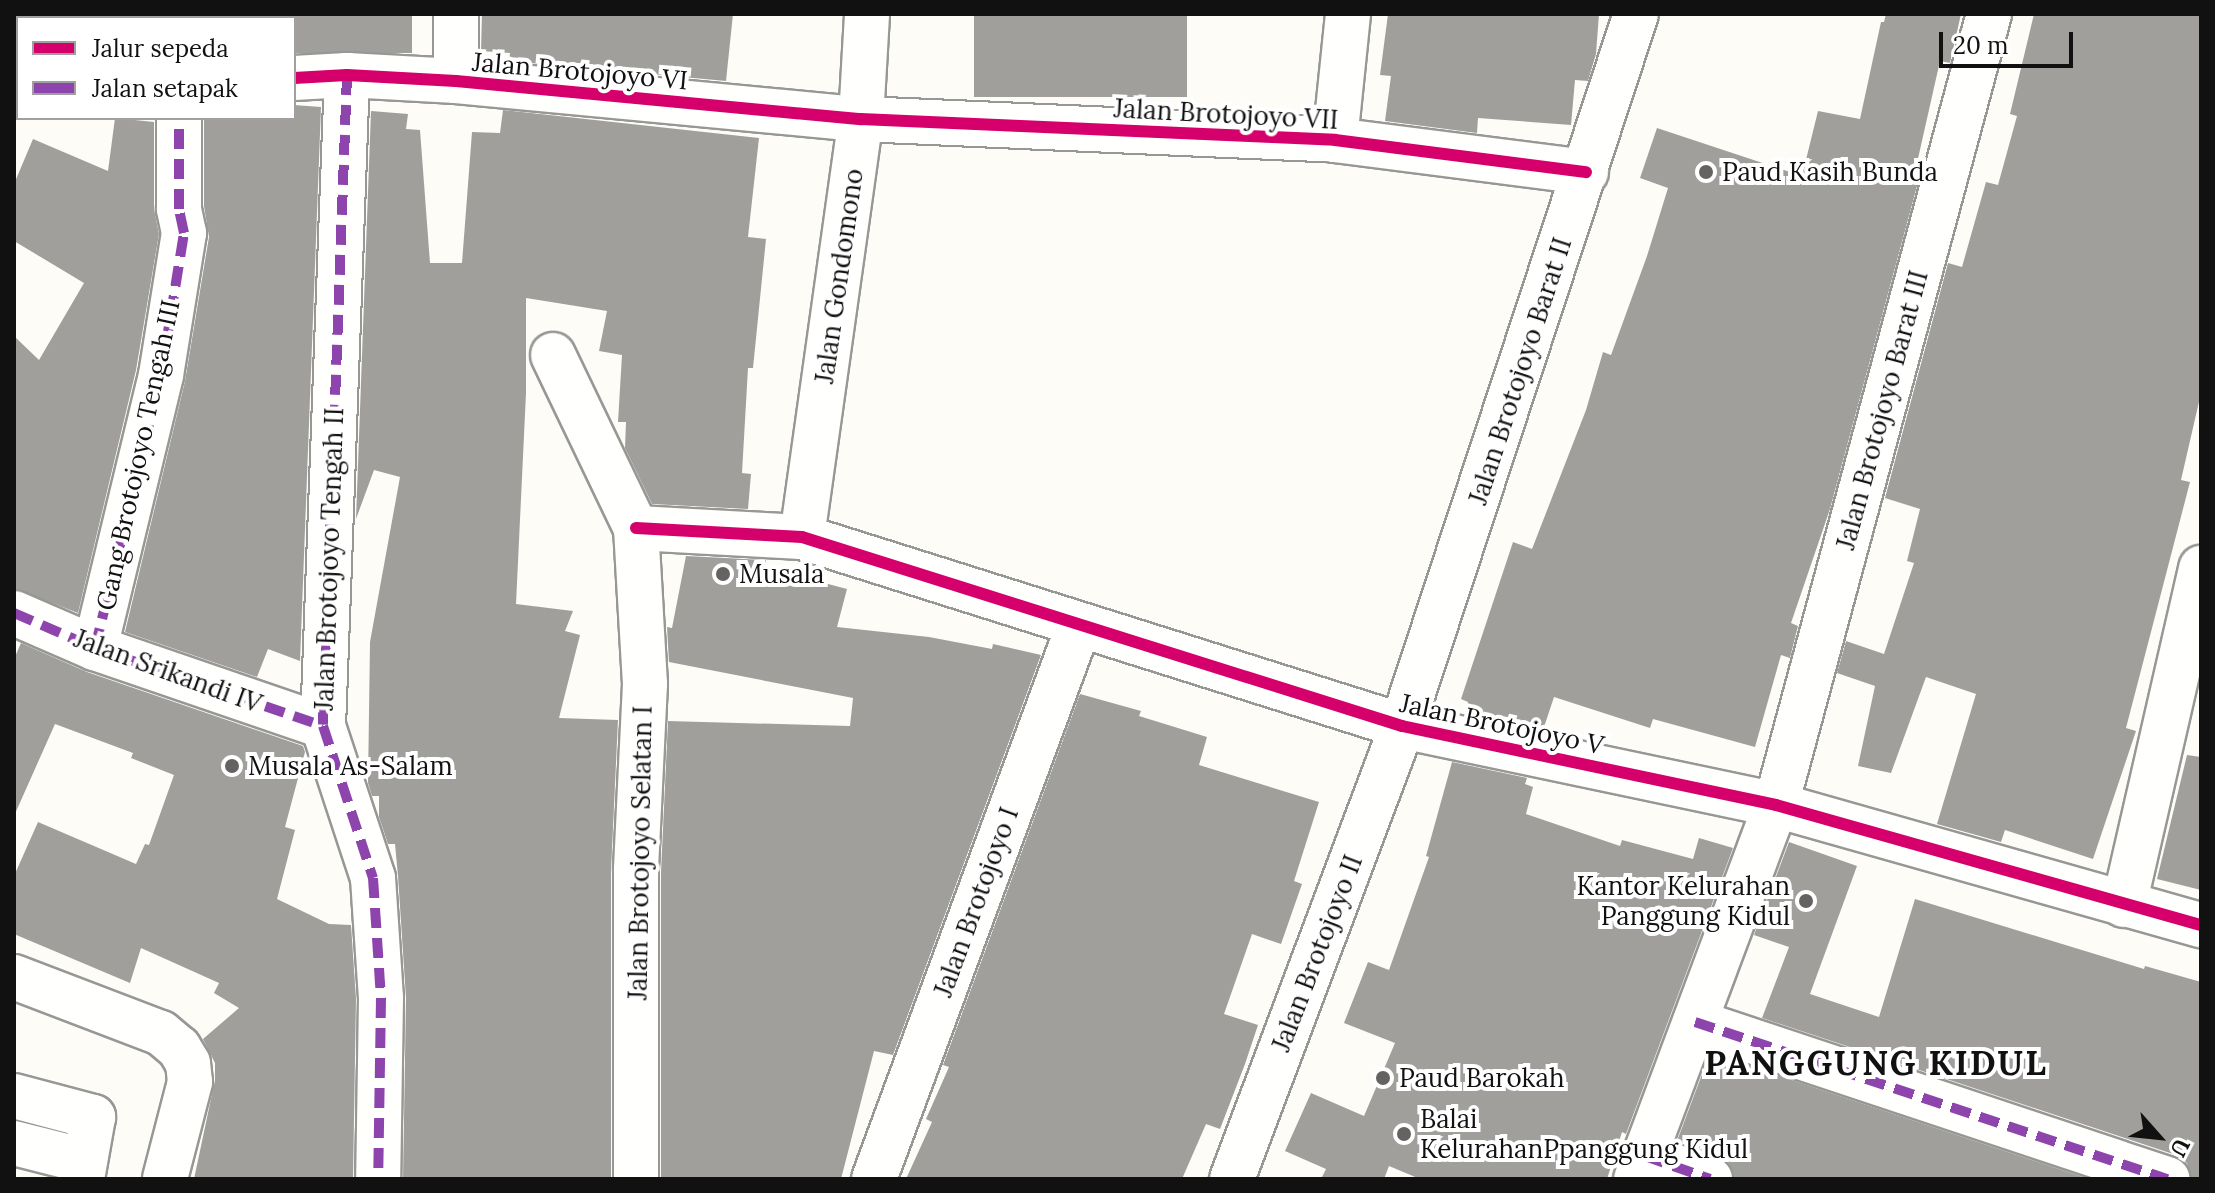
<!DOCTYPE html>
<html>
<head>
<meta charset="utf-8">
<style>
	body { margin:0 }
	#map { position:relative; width:2215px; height:1193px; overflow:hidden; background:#fdfcf7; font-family:Lora,serif }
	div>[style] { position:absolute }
	.building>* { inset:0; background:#a19f9c; transform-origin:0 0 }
	.roads { filter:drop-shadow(2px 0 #979795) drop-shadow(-2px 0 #979795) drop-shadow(0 2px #979795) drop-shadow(0 -2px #979795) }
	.street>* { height:44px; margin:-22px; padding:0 22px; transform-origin:22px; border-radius:22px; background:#fffffe }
	.quiet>* { height:10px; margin-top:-5px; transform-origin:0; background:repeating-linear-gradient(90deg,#8e44ad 0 20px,transparent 0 30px) }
	.cycleway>* { height:12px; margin:-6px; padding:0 6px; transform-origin:6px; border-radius:6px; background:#d6006c }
	.dots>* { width:22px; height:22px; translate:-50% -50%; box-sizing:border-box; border:4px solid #fff; border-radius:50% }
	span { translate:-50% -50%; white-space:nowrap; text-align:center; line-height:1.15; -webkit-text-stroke:8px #fff; paint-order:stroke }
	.street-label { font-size:26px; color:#111 }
	.poi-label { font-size:26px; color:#111 }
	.left { translate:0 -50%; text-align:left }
	.right { translate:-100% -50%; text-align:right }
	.district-label { font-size:34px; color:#111; font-weight:700; letter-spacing:2px }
	.frame { position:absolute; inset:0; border:16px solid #111; pointer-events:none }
	.legend { position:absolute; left:16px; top:16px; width:280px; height:104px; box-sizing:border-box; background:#fff; border:2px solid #a0a0a0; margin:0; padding:10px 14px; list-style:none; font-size:24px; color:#111 }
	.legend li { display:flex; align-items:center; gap:16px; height:40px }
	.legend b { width:40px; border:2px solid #a0a0a0 }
	.north { position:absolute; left:2119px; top:1097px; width:80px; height:80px; -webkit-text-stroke:6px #fff; paint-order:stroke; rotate:117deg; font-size:22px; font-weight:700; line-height:32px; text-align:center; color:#111 }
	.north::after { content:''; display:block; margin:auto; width:28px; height:36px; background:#111; clip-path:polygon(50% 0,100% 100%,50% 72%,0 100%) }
	.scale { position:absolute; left:1939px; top:32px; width:134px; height:36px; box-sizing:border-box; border:4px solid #111; border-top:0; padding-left:10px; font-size:24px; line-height:28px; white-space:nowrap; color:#111; -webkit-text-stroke:6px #fff; paint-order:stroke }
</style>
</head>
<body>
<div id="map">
	<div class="building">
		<i style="left:294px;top:14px;width:118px;height:39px"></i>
		<i style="clip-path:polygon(482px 14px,733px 14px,726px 81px,509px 61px,510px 53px,481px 51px)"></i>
		<i style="left:974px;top:14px;width:213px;height:83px"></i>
		<i style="clip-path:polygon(1388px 14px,1599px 14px,1596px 54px,1588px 81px,1575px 80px,1571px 125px,1478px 118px,1477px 133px,1385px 121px,1391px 76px,1380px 75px)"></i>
		<i style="clip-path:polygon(1886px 14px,1961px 14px,1950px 63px,1940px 61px,1917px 163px,1923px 164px,1830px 509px,1791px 623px,1798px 626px,1790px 658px,1781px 655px,1755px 747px,1653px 719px,1650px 728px,1554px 697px,1543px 730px,1465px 714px,1468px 702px,1461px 699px,1513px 542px,1532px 549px,1586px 410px,1603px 352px,1611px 355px,1647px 256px,1668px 188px,1640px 178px,1657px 128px,1802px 176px,1818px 111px,1860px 119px,1881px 22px,1884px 22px)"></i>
		<i style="clip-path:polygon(2034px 14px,2201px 14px,2201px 393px,2181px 480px,2190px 482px,2126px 728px,2136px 731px,2093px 859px,2005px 830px,2001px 842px,1937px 824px,1976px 694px,1926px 677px,1891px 773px,1858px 766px,1875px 686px,1837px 673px,1846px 641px,1884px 654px,1914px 563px,1907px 561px,1920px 509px,1885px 498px,1948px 263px,1962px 267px,1986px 182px,1998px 185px,2017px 116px,2010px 114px)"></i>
		<i style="clip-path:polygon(294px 105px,321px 107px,300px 661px,268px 649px,257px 677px,125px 632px,185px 381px,209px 237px,204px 206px,204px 118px,294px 118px)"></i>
		<i style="clip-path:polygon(503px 110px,759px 138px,748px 237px,766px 239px,753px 368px,748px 368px,742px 473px,751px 474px,748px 509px,652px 504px,625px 448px,626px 422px,618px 422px,622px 355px,599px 351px,607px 311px,526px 298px,526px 393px,516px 604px,573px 611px,565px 631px,580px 635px,559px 718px,618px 720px,611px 871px,611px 1179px,403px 1179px,406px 998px,398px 876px,395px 844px,388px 844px,379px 817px,379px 796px,372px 796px,368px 783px,370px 642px,400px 477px,374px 470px,356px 519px,371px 111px,408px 114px,406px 129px,420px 130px,430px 263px,462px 263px,472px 132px,500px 133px)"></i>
		<i style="clip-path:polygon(115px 118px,154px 122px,154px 209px,159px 234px,136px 370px,78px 613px,14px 588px,14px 336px,39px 360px,84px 283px,14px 241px,14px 184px,33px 139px,108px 171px)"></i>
		<i style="clip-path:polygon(686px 556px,766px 560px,764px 567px,847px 589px,837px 627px,929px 637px,992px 649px,993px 644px,1041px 655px,893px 1055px,874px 1051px,841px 1179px,661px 1179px,661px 872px,668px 721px,850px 726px,853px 698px,669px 662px,667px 627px,672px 628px)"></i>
		<i style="clip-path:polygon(21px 643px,87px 672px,303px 746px,305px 752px,285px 827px,295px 830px,277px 899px,329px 924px,351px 925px,356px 999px,353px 1179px,194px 1179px,215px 1080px,215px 1063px,203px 1039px,239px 1008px,214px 993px,219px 983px,141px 948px,130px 983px,14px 934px,14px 876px,38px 822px,136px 864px,145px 844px,149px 845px,174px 775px,131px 758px,133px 753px,55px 724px,14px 816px,14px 659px)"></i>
		<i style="clip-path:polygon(1080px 694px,1141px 711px,1139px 716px,1207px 737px,1199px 765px,1319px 802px,1294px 881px,1302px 884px,1281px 944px,1252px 934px,1224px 1014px,1258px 1025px,1245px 1064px,1220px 1129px,1206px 1124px,1182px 1179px,906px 1179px,932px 1122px,926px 1119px,949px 1067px,943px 1065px)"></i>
		<i style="clip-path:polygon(2187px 755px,2201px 757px,2201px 890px,2157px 879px)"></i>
		<i style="clip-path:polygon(1452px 762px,1527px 778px,1525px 784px,1533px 787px,1526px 814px,1620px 846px,1622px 840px,1693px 859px,1699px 838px,1733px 848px,1626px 1134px,1622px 1132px,1607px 1179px,1420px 1179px,1389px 1166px,1384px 1179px,1321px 1179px,1326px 1169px,1285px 1151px,1311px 1093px,1364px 1116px,1395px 1043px,1344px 1023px,1368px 962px,1389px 970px,1429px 857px,1426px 856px)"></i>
		<i style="clip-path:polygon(1789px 842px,1857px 866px,1810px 994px,1879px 1017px,1915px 899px,2144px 969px,2145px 966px,2201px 982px,2201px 1179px,2192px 1179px,2187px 1163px,2176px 1155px,1762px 1018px,1789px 947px,1754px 935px)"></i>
		<i style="clip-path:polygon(1710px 1053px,2089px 1179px,1734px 1179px,1729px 1163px,1719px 1156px,1677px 1141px)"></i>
	</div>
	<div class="roads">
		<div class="street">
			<i style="left:202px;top:14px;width:4px;rotate:76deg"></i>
			<i style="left:456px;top:14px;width:67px;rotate:90deg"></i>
			<i style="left:14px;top:62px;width:11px;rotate:-68deg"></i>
			<i style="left:347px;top:75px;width:651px;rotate:92.11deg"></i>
			<i style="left:323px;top:726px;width:160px;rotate:71.8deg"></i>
			<i style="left:373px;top:878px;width:120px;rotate:86.2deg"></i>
			<i style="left:381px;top:998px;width:181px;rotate:90.9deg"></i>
			<i style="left:294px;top:78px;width:53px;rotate:-3.2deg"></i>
			<i style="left:347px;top:75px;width:109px;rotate:3.2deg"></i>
			<i style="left:456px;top:81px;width:407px;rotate:5.4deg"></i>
			<i style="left:861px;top:119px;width:474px;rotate:2.5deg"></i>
			<i style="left:1335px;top:140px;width:253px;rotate:7.3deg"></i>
			<i style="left:1335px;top:140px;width:127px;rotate:-84.1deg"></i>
			<i style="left:553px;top:355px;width:192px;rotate:64.4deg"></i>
			<i style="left:636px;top:528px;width:156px;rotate:86.7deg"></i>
			<i style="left:645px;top:684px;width:187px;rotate:92.8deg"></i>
			<i style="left:636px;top:871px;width:308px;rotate:90deg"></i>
			<i style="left:636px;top:528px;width:166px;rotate:3.1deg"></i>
			<i style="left:802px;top:537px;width:629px;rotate:17.48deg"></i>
			<i style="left:1402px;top:726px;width:382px;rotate:11.9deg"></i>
			<i style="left:1776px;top:805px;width:442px;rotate:15.8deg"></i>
			<i style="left:802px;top:537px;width:422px;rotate:-82deg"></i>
			<i style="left:861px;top:119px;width:105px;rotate:-86.7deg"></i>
			<i style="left:14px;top:613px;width:88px;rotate:23.4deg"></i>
			<i style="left:95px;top:648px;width:241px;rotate:18.9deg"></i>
			<i style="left:95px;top:648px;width:281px;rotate:-76.4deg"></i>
			<i style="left:161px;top:375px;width:144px;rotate:-80.8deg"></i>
			<i style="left:184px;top:233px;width:25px;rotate:-102deg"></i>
			<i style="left:179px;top:209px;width:91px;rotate:-90deg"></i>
			<i style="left:2124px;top:905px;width:346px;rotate:-77.1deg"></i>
			<i style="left:14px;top:977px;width:157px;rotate:20.9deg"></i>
			<i style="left:161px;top:1033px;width:23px;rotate:40deg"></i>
			<i style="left:179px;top:1048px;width:17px;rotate:59deg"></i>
			<i style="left:188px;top:1063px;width:19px;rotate:84deg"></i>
			<i style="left:190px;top:1082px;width:100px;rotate:104.5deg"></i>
			<i style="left:1695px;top:1022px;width:498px;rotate:18.4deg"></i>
			<i style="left:14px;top:1096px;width:82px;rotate:14.9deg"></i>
			<i style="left:93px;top:1117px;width:63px;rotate:100.1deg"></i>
			<i style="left:14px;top:1143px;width:73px;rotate:14.2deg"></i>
			<i style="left:1645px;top:1156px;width:69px;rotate:19.5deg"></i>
			<i style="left:874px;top:1179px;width:591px;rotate:-69.69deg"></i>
			<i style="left:1232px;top:1179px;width:484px;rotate:-69.4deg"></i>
			<i style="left:1402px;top:726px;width:749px;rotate:-71.81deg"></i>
			<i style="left:1636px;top:1179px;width:399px;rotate:-69.5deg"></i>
			<i style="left:1776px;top:805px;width:819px;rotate:-74.93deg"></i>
		</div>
	</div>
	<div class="quiet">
		<i style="left:14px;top:62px;width:11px;rotate:-68deg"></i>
		<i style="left:347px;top:75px;width:651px;rotate:92.11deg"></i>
		<i style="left:323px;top:726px;width:160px;rotate:71.8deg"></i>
		<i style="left:373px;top:878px;width:120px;rotate:86.2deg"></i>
		<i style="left:381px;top:998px;width:181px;rotate:90.9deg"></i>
		<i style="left:14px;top:613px;width:88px;rotate:23.4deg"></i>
		<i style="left:95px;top:648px;width:241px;rotate:18.9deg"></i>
		<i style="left:95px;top:648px;width:281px;rotate:-76.4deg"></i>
		<i style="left:161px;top:375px;width:144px;rotate:-80.8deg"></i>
		<i style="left:184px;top:233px;width:25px;rotate:-102deg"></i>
		<i style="left:179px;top:209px;width:91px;rotate:-90deg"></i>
		<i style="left:1695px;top:1022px;width:498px;rotate:18.4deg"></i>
		<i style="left:1645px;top:1156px;width:69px;rotate:19.5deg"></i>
	</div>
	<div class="cycleway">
		<i style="left:294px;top:78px;width:53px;rotate:-3.2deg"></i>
		<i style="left:347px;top:75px;width:109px;rotate:3.2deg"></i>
		<i style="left:456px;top:81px;width:407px;rotate:5.4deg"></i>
		<i style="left:861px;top:119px;width:474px;rotate:2.5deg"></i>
		<i style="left:1335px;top:140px;width:253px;rotate:7.3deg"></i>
		<i style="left:636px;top:528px;width:166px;rotate:3.1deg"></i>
		<i style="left:802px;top:537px;width:629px;rotate:17.48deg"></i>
		<i style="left:1402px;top:726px;width:382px;rotate:11.9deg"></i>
		<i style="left:1776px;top:805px;width:442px;rotate:15.8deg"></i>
	</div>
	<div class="dots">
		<i style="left:1706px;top:172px;background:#646362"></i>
		<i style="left:723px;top:574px;background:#646362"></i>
		<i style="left:232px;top:766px;background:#646362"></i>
		<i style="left:1806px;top:901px;background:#646362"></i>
		<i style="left:1383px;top:1078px;background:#646362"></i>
		<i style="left:1404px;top:1134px;background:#646362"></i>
	</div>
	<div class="street-label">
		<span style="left:580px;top:71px;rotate:5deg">Jalan Brotojoyo VI</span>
		<span style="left:1226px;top:114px;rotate:3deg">Jalan Brotojoyo VII</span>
		<span style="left:839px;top:276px;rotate:-82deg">Jalan Gondomono</span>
		<span style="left:1520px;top:371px;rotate:-72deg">Jalan Brotojoyo Barat II</span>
		<span style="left:1882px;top:410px;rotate:-75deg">Jalan Brotojoyo Barat III</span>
		<span style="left:138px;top:455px;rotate:-78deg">Gang Brotojoyo Tengah III</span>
		<span style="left:329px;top:559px;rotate:-88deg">Jalan Brotojoyo Tengah II</span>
		<span style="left:168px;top:671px;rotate:20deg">Jalan Srikandi IV</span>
		<span style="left:1502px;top:724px;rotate:12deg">Jalan Brotojoyo V</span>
		<span style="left:640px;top:853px;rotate:-89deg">Jalan Brotojoyo Selatan I</span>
		<span style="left:976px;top:902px;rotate:-70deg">Jalan Brotojoyo I</span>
		<span style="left:1317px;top:953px;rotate:-69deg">Jalan Brotojoyo II</span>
	</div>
	<div class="poi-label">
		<span class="left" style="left:1722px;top:172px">Paud Kasih Bunda</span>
		<span class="left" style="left:739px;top:574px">Musala</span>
		<span class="left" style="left:248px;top:766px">Musala As-Salam</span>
		<span class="right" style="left:1790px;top:901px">Kantor Kelurahan<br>Panggung Kidul</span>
		<span class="left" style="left:1399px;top:1078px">Paud Barokah</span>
		<span class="left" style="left:1420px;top:1134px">Balai<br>KelurahanPpanggung Kidul</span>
	</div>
	<div class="district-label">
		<span style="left:1876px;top:1063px">PANGGUNG KIDUL</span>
	</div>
	<div class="frame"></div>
	<ul class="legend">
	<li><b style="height:10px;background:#d6006c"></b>Jalur sepeda</li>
	<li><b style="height:10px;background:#8e44ad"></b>Jalan setapak</li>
	</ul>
	<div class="north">U</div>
	<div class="scale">20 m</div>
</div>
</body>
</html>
